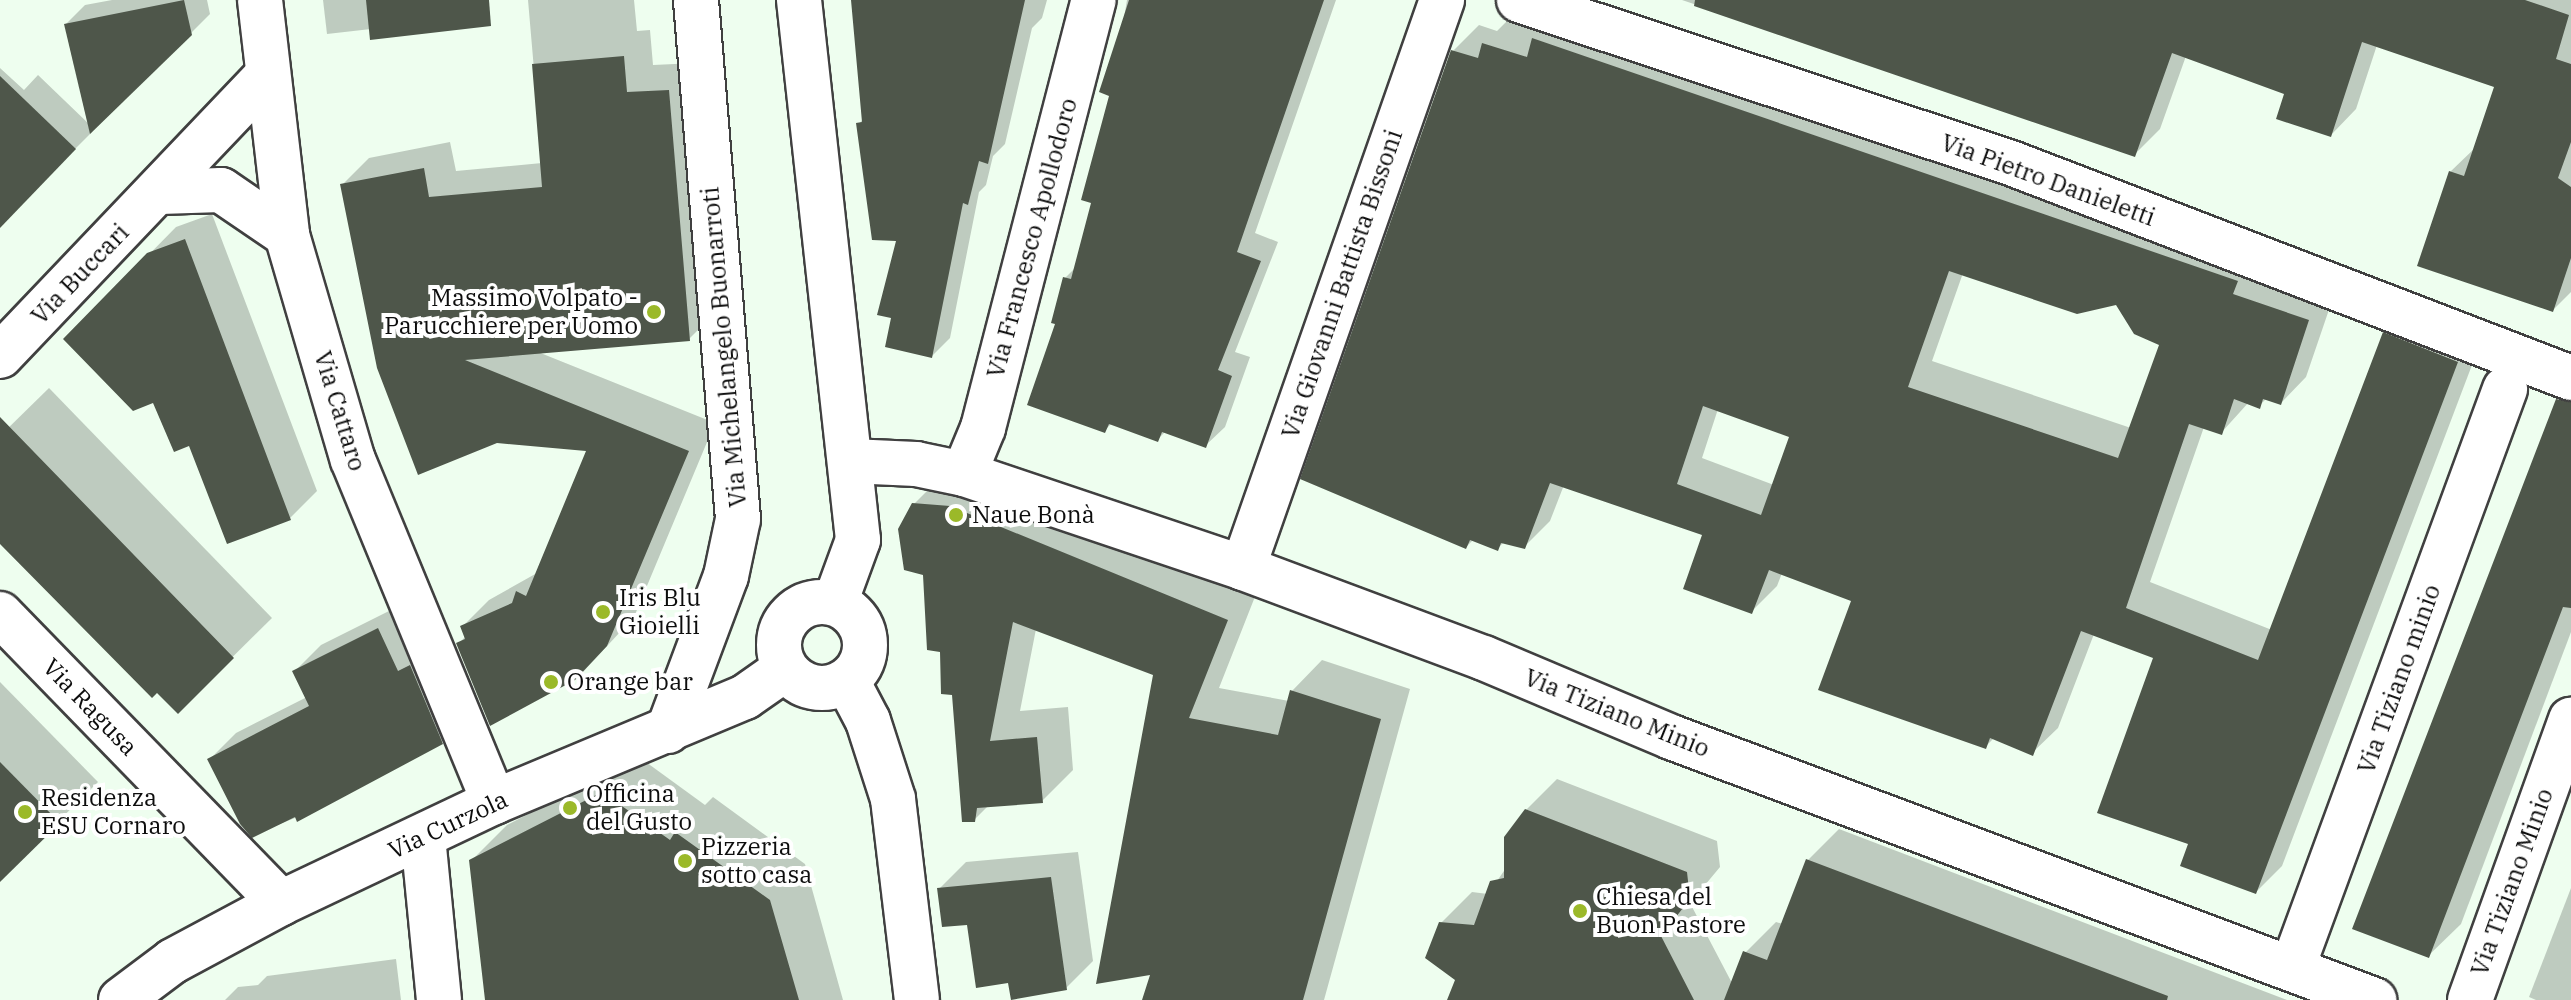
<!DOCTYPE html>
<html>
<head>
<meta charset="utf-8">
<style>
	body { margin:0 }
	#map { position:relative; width:2571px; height:1000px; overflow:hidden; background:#eefeef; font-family:"IBM Plex Serif",serif }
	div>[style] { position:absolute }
	.shadow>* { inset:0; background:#0003 }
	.building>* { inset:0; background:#4e564a }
	.roads { filter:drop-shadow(2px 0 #404040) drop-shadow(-2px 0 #404040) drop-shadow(0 2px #404040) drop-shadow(0 -2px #404040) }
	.minor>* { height:44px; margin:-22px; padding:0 22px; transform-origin:22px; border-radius:22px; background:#fff }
	.minor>.ring { margin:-22px; padding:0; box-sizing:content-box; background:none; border:44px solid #fff; border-radius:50% }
	.dots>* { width:22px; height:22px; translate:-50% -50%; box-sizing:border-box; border:4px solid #fff; border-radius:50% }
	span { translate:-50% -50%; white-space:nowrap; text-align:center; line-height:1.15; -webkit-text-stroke:8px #fff; paint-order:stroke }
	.street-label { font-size:24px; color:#0d0d0d }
	.poi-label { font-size:24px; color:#0d0d0d }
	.right { translate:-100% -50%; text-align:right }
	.left { translate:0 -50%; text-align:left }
</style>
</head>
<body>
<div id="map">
	<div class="shadow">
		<i style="clip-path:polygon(112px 0,207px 0,210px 14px,0 224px,0 68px,24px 90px,38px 75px,90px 125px,66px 24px,85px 5px)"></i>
		<i style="clip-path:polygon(323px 0,479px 0,371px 29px,327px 34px)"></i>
		<i style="clip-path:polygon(528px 0,634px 0,637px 31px,650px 30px,653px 65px,696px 63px,716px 312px,689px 339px,538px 352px,715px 423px,634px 617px,583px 672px,491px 723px,458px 644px,466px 636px,462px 627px,489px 600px,537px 573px,589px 450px,497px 441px,342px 185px,369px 158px,450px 142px,456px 171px,542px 163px)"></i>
		<i style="clip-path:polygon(853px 0,1047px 0,1042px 18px,1032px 28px,1005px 144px,993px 156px,986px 185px,979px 192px,950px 338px,932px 356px,894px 317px,898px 239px,859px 124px,864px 118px)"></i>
		<i style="clip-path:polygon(1127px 0,1336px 0,1255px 233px,1278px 242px,1235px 352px,1250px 357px,1225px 427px,1206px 445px,1166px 431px,1158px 439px,1112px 423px,1105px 430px,1058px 322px,1065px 278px,1077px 266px,1093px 202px)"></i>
		<i style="clip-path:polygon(1682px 0,2571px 0,2571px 292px,2553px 310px,2450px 172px,2476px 147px,2496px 86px,2377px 45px,2356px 109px,2331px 135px,2287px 93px,2186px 56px,2160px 129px,2135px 154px)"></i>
		<i style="clip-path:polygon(evenodd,1510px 18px,2334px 295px,2306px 377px,2281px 403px,2267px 398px,2259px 406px,2249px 402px,2221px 433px,2204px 427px,2150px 582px,2272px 630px,2384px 334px,2410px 308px,2483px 336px,2282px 866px,2256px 892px,2191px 843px,2156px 656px,2094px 634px,2058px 728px,2032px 753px,1994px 738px,1985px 747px,1854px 599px,1782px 573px,1777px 586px,1752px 611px,1705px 533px,1564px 485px,1550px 521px,1524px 547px,1504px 542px,1497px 549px,1473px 540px,1466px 547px,1453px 51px,1479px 25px,1497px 31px,1510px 18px,1963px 273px,2116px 303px,2162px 344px,2131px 428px,1932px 361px,1963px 273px,1510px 18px,1718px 409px,1792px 436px,1774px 485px,1702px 458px,1718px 409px)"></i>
		<i style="clip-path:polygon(212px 214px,317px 491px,290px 518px,228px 542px,190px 443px,154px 401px,66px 339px,176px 227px)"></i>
		<i style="clip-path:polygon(2571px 387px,2571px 632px,2461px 924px,2428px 956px,2558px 400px)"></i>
		<i style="clip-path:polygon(49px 388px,272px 618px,178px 711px,0 540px,0 436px)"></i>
		<i style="clip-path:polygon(945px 473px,1258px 589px,1219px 688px,1289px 701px,1292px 691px,1322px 660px,1410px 689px,1324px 1000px,1144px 1000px,1152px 972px,1156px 674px,1036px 629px,1020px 711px,1068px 707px,1073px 770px,1042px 801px,989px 805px,974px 820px,954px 694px,925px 574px,914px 504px)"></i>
		<i style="clip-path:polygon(405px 603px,469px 716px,442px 742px,327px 805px,253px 835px,209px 760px,236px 733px,307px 697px,294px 672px,321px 645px)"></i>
		<i style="clip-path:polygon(0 682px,98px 782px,4px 875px,0 870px)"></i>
		<i style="clip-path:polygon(639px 757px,705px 805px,713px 797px,805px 864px,843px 1000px,487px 1000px,471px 861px,507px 825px)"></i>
		<i style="clip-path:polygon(1557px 779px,1717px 841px,1720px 867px,1690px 903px,1733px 985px,1745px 953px,1776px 922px,1783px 924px,1808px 860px,1839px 829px,2287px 1000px,1449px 1000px,1458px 979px,1441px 923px,1472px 892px,1488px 894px,1506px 868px,1526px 810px)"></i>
		<i style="clip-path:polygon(1078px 852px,1093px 961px,1066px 988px,968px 923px,939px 889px,966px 862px)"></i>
		<i style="clip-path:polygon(2571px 888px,2571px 1000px,2536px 1000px,2529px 997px)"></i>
		<i style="clip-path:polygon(396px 959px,401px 1000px,225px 1000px,238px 987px,258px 985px,267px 976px)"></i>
	</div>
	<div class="building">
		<i style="clip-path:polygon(184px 0,192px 35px,90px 134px,64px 24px)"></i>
		<i style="clip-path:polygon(366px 0,489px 0,491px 26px,370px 40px)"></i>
		<i style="clip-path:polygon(851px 0,1025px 0,988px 164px,979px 161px,968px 205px,963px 203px,932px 358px,885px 347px,891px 318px,877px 315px,896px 241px,872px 240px,856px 123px,862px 122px)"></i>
		<i style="clip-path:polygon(1129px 0,1324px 0,1237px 252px,1261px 261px,1218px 370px,1232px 376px,1206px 448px,1162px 432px,1158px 442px,1109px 424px,1105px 433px,1027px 405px,1055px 324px,1051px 323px,1063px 277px,1071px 279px,1091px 203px,1081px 200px,1109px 96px,1099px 92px)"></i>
		<i style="clip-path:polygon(1695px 0,2525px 0,2569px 15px,2556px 59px,2571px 64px,2571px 142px,2558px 178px,2571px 187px,2571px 258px,2553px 312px,2417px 266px,2449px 171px,2464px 176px,2494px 87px,2362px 42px,2331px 137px,2276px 119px,2284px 94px,2172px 53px,2135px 157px,1694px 6px)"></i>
		<i style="clip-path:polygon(evenodd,1532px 38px,2238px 281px,2233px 294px,2309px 320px,2281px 405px,2263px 399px,2260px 409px,2234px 399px,2222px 435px,2189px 424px,2126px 608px,2258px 660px,2383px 332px,2458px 362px,2256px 894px,2180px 866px,2188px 844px,2097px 813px,2153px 658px,2081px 631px,2033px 756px,1990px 738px,1986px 749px,1818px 690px,1851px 601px,1769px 570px,1752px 614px,1683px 589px,1702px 535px,1550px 483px,1525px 549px,1501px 543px,1498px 551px,1470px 540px,1466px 549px,1300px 479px,1451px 50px,1478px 58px,1482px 43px,1527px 57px,1532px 38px,1949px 271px,2077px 314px,2116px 305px,2134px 334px,2159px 345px,2118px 458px,1908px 387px,1949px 271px,1532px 38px,1703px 406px,1789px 437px,1761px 515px,1677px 484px,1703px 406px)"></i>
		<i style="clip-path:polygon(624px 56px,627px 92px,669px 90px,690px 341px,465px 360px,689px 451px,607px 646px,575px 680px,490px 726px,456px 643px,465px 639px,460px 626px,512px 603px,516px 591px,526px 596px,586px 451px,497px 443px,418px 475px,377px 368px,340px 184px,424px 168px,429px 197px,542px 187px,532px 64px)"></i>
		<i style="clip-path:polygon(0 76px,76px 149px,0 228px)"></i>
		<i style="clip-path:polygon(185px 239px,291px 520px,227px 544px,189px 446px,174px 452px,153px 403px,133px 411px,63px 339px,147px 253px)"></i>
		<i style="clip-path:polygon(2556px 399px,2571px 402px,2571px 608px,2563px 607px,2429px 958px,2352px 929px)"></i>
		<i style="clip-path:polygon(0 417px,234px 658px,178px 714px,157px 693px,152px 698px,0 544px)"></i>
		<i style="clip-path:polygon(912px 503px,950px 506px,1228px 620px,1189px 718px,1278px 735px,1290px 690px,1381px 719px,1303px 1000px,1142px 1000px,1150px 975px,1096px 984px,1153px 675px,1013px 622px,990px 741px,1037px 737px,1043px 803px,977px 808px,975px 822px,962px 822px,952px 695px,941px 694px,940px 652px,927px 650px,923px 575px,904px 570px,898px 529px)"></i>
		<i style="clip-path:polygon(378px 628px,398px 671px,410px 665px,443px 744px,297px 822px,295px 817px,252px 838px,240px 824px,207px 759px,309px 706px,292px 671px)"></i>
		<i style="clip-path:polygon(0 762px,60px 823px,0 882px)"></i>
		<i style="clip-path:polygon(602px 792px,670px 840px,675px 832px,770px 900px,799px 1000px,485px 1000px,469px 860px)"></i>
		<i style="clip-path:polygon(1525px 809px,1687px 872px,1690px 899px,1661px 936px,1694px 1000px,1447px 1000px,1455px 980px,1425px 958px,1439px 922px,1474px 925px,1490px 881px,1504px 878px,1504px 837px)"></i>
		<i style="clip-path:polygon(1806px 859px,2168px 996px,2167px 1000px,1724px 1000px,1743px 951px,1767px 960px)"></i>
		<i style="clip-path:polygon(1051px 877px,1067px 990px,1011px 1000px,1008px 983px,976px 988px,967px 925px,942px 927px,937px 888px)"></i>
	</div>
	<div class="roads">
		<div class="minor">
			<i style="left:260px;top:0;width:237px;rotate:83.4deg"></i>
			<i style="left:287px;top:235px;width:234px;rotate:73.7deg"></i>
			<i style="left:353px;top:460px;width:370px;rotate:67.6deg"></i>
			<i style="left:799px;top:0;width:543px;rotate:83.76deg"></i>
			<i style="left:858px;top:540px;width:67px;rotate:110.1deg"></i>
			<i style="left:1519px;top:0;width:518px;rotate:18.33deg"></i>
			<i style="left:2011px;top:163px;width:600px;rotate:21deg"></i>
			<i style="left:160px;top:192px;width:61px;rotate:-1.9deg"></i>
			<i style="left:221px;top:190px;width:80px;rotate:34.3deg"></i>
			<i style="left:0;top:356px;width:388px;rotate:-46.4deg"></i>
			<i style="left:850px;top:461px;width:66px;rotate:2.6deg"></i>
			<i style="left:916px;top:464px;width:49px;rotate:11.8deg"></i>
			<i style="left:964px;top:474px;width:294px;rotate:18.6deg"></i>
			<i style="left:1243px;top:568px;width:257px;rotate:20.5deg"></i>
			<i style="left:1484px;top:658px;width:203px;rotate:22.9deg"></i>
			<i style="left:1671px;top:737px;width:751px;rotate:20.51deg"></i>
			<i style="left:964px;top:474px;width:50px;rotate:-67.6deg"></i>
			<i style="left:983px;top:428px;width:442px;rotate:-75.5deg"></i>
			<i style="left:1243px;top:568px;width:602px;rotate:-70.69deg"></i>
			<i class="ring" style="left:779px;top:602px;width:42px;height:42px"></i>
			<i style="left:0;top:614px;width:403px;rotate:45.8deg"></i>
			<i style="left:847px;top:681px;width:45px;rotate:62.3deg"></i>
			<i style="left:868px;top:721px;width:82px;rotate:72.2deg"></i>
			<i style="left:893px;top:799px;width:202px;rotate:83.2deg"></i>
			<i style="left:668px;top:731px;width:165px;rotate:-69.5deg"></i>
			<i style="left:726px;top:576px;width:58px;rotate:-78.1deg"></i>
			<i style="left:738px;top:519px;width:521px;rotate:-94.63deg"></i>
			<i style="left:423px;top:837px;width:164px;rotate:84.4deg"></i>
			<i style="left:2292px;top:969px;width:618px;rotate:-69.83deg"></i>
			<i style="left:121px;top:1000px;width:65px;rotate:-36.9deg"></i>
			<i style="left:173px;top:961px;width:123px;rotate:-28.2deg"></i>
			<i style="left:281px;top:903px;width:236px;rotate:-25.4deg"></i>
			<i style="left:494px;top:802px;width:272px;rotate:-22.7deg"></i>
			<i style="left:745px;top:697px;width:49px;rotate:-35deg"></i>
			<i style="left:2470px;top:1000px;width:298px;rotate:-70.2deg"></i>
		</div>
	</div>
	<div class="dots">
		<i style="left:654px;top:312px;background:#9bb929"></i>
		<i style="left:956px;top:515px;background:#9bb929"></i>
		<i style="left:603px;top:612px;background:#9bb929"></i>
		<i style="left:551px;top:682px;background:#9bb929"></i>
		<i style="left:570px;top:808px;background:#9bb929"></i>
		<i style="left:25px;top:812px;background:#9bb929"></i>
		<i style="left:685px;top:861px;background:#9bb929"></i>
		<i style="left:1580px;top:911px;background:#9bb929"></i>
	</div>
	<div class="street-label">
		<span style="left:2048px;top:180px;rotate:20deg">Via Pietro Danieletti</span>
		<span style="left:1032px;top:238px;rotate:-75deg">Via Francesco Apollodoro</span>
		<span style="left:80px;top:274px;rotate:-46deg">Via Buccari</span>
		<span style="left:1342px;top:284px;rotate:-71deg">Via Giovanni Battista Bissoni</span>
		<span style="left:724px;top:347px;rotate:-95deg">Via Michelangelo Buonarroti</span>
		<span style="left:340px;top:411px;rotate:73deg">Via Cattaro</span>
		<span style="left:2399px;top:679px;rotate:-70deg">Via Tiziano minio</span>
		<span style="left:90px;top:707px;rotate:46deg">Via Ragusa</span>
		<span style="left:1617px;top:713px;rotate:22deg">Via Tiziano Minio</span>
		<span style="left:448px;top:825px;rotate:-25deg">Via Curzola</span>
		<span style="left:2512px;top:882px;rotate:-70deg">Via Tiziano Minio</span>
	</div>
	<div class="poi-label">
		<span class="right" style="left:638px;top:312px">Massimo Volpato -<br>Parucchiere per Uomo</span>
		<span class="left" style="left:972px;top:515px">Naue Bonà</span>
		<span class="left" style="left:619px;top:612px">Iris Blu<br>Gioielli</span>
		<span class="left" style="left:567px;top:682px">Orange bar</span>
		<span class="left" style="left:586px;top:808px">Officina<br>del Gusto</span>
		<span class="left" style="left:41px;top:812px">Residenza<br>ESU Cornaro</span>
		<span class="left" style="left:701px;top:861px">Pizzeria<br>sotto casa</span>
		<span class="left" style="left:1596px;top:911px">Chiesa del<br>Buon Pastore</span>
	</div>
</div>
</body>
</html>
